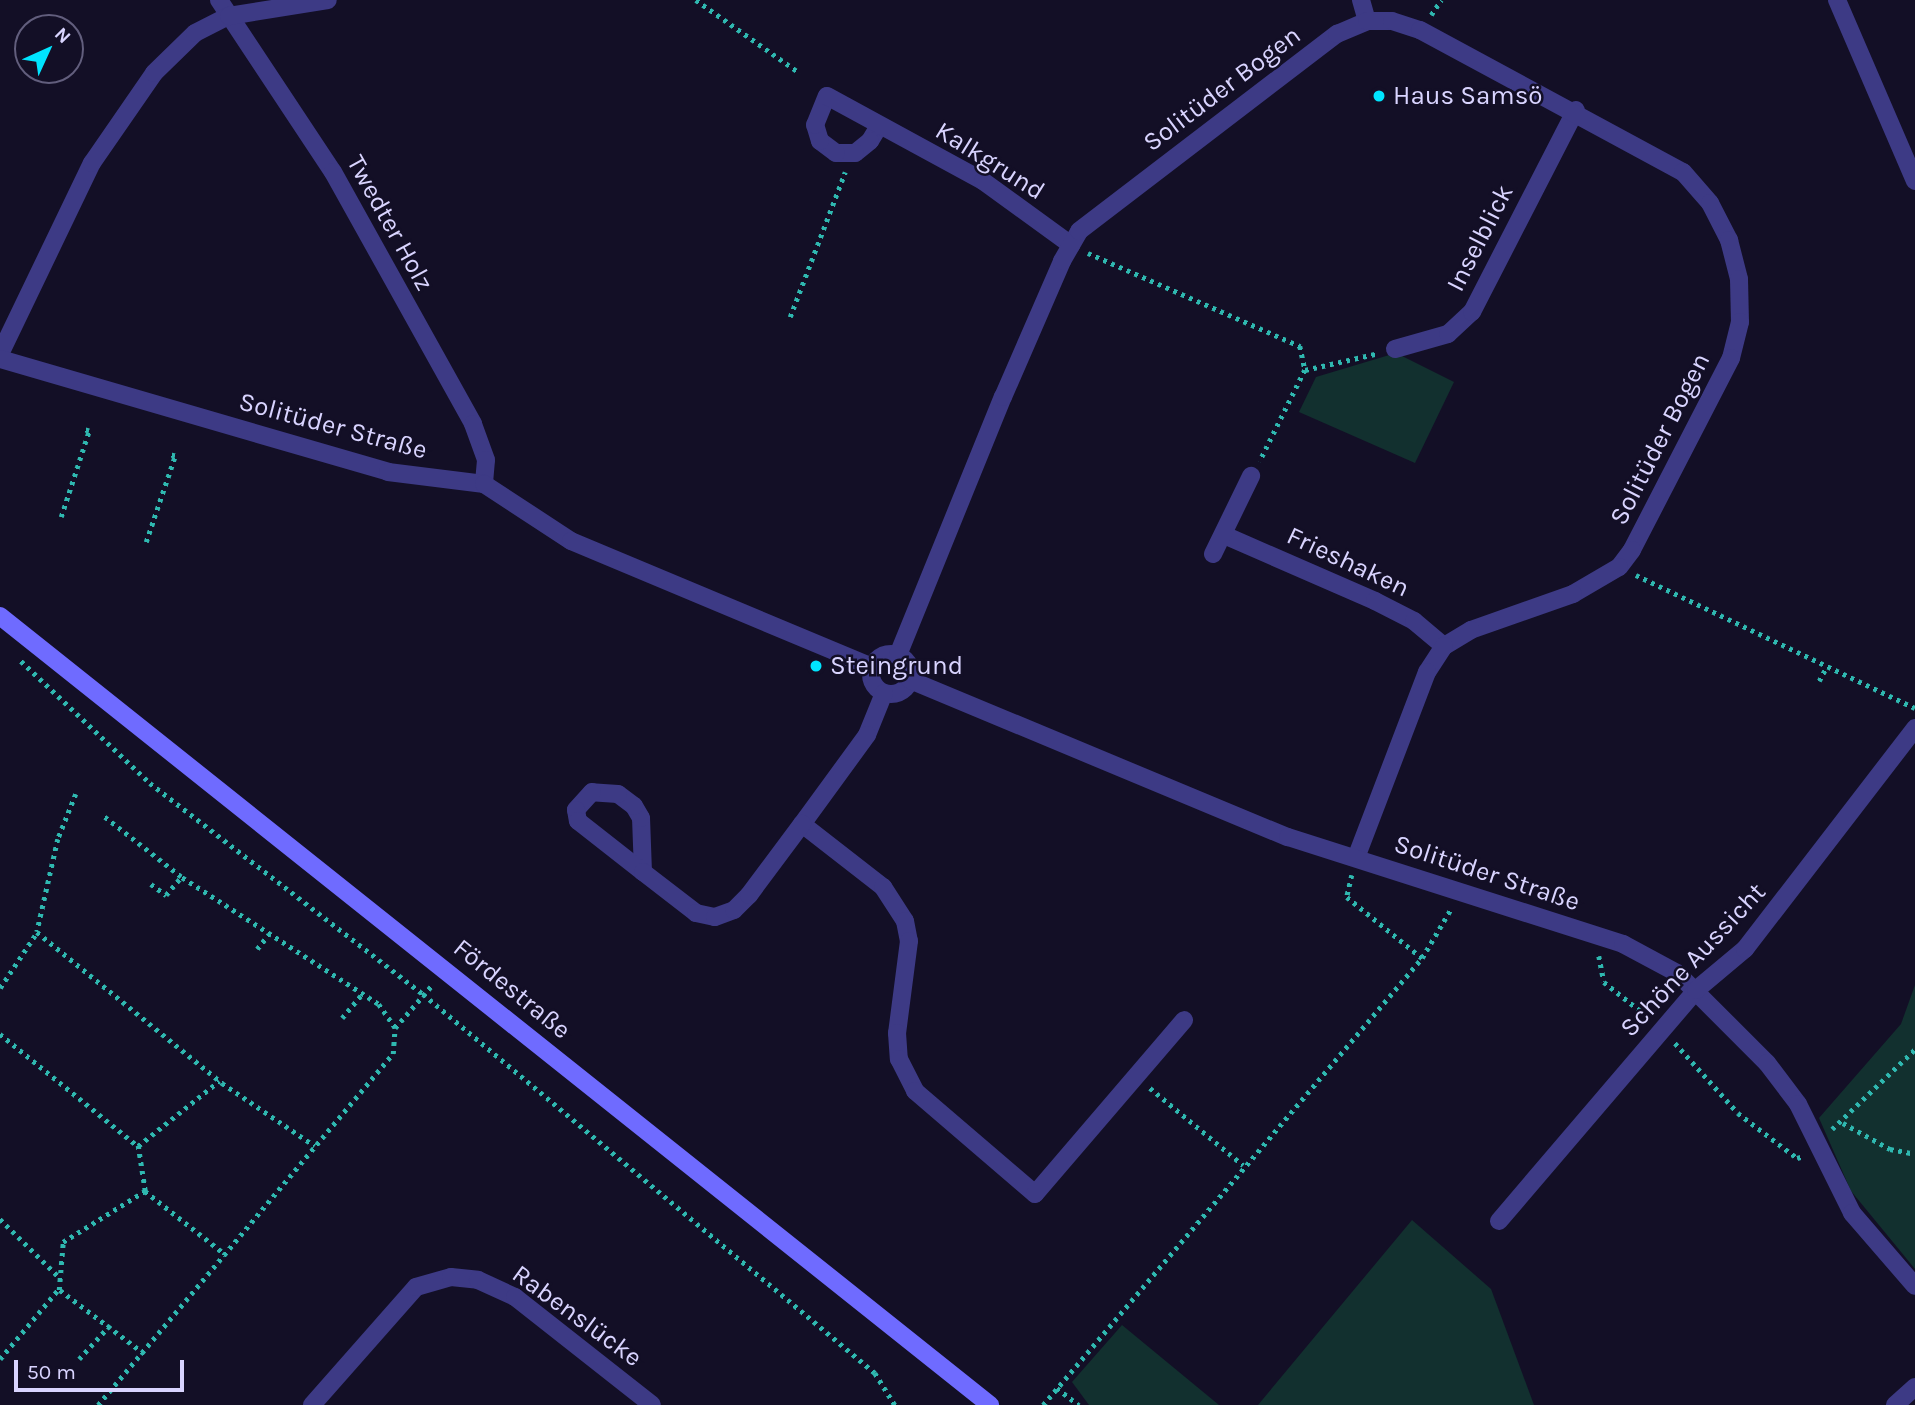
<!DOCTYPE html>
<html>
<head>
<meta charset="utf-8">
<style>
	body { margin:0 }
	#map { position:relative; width:1915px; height:1405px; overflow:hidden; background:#130f26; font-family:Karla,sans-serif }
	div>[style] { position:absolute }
	.green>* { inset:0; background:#12302f }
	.path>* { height:4.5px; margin-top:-2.25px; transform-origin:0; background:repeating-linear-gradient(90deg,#2fb8b0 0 3.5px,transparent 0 8.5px) }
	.street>* { height:18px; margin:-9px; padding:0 9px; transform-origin:9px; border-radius:9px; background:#3d3a85 }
	.street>.ring { margin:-9px; padding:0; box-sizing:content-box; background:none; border:18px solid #3d3a85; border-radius:50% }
	.secondary>* { height:18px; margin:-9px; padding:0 9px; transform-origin:9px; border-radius:9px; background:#6f6bff }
	.dots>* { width:19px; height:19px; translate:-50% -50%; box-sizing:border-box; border:4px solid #130f26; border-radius:50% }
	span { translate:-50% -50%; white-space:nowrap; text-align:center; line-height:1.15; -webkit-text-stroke:5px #130f26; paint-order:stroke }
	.street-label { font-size:26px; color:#d9d4ff }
	.poi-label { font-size:26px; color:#d9d4ff }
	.left { translate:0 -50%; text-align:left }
	.north { position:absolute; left:14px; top:14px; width:70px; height:70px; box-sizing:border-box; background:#130f26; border:2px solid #625e7d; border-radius:50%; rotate:45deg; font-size:19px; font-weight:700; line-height:28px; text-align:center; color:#d9d4ff }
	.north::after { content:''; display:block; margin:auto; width:24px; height:32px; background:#00e5ff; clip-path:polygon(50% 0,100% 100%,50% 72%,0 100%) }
	.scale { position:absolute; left:14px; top:1360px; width:170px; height:32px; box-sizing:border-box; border:4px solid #d9d4ff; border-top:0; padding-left:9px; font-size:21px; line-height:24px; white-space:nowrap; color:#d9d4ff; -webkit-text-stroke:5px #130f26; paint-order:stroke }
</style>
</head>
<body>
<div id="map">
	<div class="green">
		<i style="clip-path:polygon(1396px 353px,1454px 382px,1415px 463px,1299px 412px,1316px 377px)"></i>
		<i style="clip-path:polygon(1915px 985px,1915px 1269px,1851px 1191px,1819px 1118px,1901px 1024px)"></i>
		<i style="clip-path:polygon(1412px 1220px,1491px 1289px,1534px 1405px,1258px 1405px)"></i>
		<i style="clip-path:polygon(1122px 1325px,1219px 1405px,1089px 1405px,1072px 1382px)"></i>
	</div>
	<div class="path">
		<i style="left:696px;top:0;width:127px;rotate:35.1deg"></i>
		<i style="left:1431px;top:15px;width:18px;rotate:-56deg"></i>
		<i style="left:1088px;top:253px;width:232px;rotate:23.7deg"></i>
		<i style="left:1300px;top:346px;width:25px;rotate:78deg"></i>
		<i style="left:1305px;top:370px;width:102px;rotate:116.3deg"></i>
		<i style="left:790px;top:317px;width:155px;rotate:-69.2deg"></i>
		<i style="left:1305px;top:370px;width:76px;rotate:-12.9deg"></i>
		<i style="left:61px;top:517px;width:90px;rotate:-72deg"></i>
		<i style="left:89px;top:431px;width:7px;rotate:-164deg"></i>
		<i style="left:146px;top:542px;width:91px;rotate:-71.4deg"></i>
		<i style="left:175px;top:456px;width:8px;rotate:-166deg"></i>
		<i style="left:1636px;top:575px;width:309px;rotate:25.5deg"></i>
		<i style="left:21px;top:661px;width:178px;rotate:43.4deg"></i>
		<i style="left:150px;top:783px;width:345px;rotate:37.7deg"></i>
		<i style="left:423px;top:994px;width:590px;rotate:39.98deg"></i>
		<i style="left:875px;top:1373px;width:38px;rotate:58deg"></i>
		<i style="left:1819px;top:681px;width:15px;rotate:-62deg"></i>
		<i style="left:76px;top:794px;width:48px;rotate:111.8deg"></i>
		<i style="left:58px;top:839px;width:95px;rotate:102.7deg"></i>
		<i style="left:37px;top:932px;width:239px;rotate:39.2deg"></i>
		<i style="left:222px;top:1083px;width:112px;rotate:34.1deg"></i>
		<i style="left:1352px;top:875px;width:23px;rotate:103deg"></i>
		<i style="left:1347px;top:897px;width:97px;rotate:39.1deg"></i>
		<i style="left:151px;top:884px;width:19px;rotate:36deg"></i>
		<i style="left:166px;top:895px;width:23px;rotate:-50deg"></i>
		<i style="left:257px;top:949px;width:19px;rotate:-51deg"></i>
		<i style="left:1599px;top:956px;width:26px;rotate:79deg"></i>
		<i style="left:1604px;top:982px;width:56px;rotate:38.5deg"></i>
		<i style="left:0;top:988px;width:67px;rotate:-56.5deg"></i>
		<i style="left:342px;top:1018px;width:31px;rotate:-50deg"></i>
		<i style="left:395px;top:1028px;width:58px;rotate:-49.2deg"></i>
		<i style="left:0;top:1034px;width:178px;rotate:39.1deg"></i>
		<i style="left:1675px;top:1043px;width:94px;rotate:48deg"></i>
		<i style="left:1738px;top:1113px;width:74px;rotate:37.3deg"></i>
		<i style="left:1797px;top:1158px;width:7px;rotate:-16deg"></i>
		<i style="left:1150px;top:1088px;width:121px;rotate:39.6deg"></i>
		<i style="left:1843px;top:1123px;width:54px;rotate:29deg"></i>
		<i style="left:1890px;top:1149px;width:25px;rotate:11deg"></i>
		<i style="left:1832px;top:1129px;width:115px;rotate:-43.9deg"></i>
		<i style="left:145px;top:1191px;width:46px;rotate:-98.8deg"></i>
		<i style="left:138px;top:1146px;width:104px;rotate:-38.7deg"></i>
		<i style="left:0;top:1219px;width:83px;rotate:44.5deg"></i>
		<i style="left:144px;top:1354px;width:106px;rotate:-143deg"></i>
		<i style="left:59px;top:1290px;width:48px;rotate:-85.2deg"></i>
		<i style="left:63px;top:1242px;width:97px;rotate:-31.9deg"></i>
		<i style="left:145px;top:1191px;width:103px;rotate:38.3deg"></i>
		<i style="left:0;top:1359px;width:90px;rotate:-50deg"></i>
		<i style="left:79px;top:1359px;width:46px;rotate:-47.6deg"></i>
		<i style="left:1057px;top:1388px;width:28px;rotate:38deg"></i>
		<i style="left:98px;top:1405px;width:459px;rotate:-50deg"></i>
		<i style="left:393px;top:1054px;width:26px;rotate:-86deg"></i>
		<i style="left:395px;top:1028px;width:29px;rotate:-125deg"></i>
		<i style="left:378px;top:1004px;width:234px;rotate:-147.2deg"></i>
		<i style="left:181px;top:877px;width:100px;rotate:-141.9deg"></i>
		<i style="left:1043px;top:1405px;width:586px;rotate:-49.71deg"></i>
		<i style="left:1422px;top:958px;width:59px;rotate:-59.5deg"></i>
	</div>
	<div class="street">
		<i style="left:219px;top:0;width:206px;rotate:56.5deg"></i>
		<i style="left:333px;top:172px;width:288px;rotate:60.9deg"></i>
		<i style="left:473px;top:424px;width:38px;rotate:70deg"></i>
		<i style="left:486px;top:460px;width:24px;rotate:95deg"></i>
		<i style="left:1361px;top:0;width:22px;rotate:74deg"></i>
		<i style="left:1837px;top:0;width:197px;rotate:66.7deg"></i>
		<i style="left:879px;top:126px;width:17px;rotate:121deg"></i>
		<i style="left:870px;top:141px;width:19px;rotate:141deg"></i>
		<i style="left:855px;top:153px;width:19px;rotate:180deg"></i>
		<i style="left:836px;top:153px;width:20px;rotate:-143deg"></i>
		<i style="left:820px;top:141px;width:17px;rotate:-107deg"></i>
		<i style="left:815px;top:125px;width:31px;rotate:-68deg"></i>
		<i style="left:827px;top:96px;width:178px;rotate:28.6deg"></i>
		<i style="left:983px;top:181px;width:109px;rotate:36deg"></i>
		<i style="left:1395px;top:349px;width:55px;rotate:-15.8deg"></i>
		<i style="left:1448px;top:334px;width:33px;rotate:-43deg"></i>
		<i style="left:1472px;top:312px;width:227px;rotate:-62.8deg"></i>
		<i style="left:0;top:354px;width:212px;rotate:-64.3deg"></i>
		<i style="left:92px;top:163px;width:109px;rotate:-55.4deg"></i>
		<i style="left:154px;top:73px;width:57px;rotate:-44.3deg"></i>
		<i style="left:195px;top:33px;width:38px;rotate:-27deg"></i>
		<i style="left:229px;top:16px;width:100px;rotate:-9.2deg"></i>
		<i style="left:0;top:359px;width:404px;rotate:16.2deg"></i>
		<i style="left:388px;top:472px;width:97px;rotate:7.1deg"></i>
		<i style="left:484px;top:484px;width:104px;rotate:33.2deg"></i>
		<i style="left:571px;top:541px;width:326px;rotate:22.7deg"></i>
		<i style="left:1224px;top:535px;width:165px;rotate:23.6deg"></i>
		<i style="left:1375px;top:601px;width:44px;rotate:27.1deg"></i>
		<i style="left:1414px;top:621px;width:39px;rotate:40deg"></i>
		<i style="left:1213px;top:554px;width:87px;rotate:-64deg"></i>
		<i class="ring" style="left:871px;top:654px;width:22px;height:22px"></i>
		<i style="left:898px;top:655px;width:279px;rotate:-67.9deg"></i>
		<i style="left:1003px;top:397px;width:148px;rotate:-66.5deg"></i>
		<i style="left:1062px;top:261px;width:34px;rotate:-60deg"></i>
		<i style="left:1079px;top:231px;width:325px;rotate:-37.4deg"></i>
		<i style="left:1337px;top:34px;width:33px;rotate:-23deg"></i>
		<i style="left:1367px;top:21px;width:25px"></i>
		<i style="left:1392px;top:21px;width:29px;rotate:18deg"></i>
		<i style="left:1420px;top:30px;width:299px;rotate:28.4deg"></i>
		<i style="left:1683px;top:172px;width:41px;rotate:48.9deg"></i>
		<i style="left:1710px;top:203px;width:42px;rotate:62.8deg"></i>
		<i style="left:1729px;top:240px;width:40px;rotate:75.6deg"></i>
		<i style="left:1739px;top:279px;width:43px;rotate:88.7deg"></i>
		<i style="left:1740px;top:322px;width:37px;rotate:104deg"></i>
		<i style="left:1731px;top:358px;width:216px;rotate:117.3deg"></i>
		<i style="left:1632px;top:550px;width:21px;rotate:127deg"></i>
		<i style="left:1619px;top:567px;width:53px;rotate:149.6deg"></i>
		<i style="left:1573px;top:594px;width:108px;rotate:160.6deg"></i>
		<i style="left:1471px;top:630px;width:31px;rotate:149deg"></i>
		<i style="left:1444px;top:646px;width:31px;rotate:123deg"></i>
		<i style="left:1427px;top:672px;width:199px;rotate:110.9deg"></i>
		<i style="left:910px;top:680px;width:409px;rotate:22.6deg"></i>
		<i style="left:1288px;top:837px;width:352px;rotate:17.7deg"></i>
		<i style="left:1623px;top:944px;width:61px;rotate:28.2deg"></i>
		<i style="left:1677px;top:973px;width:127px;rotate:45deg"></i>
		<i style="left:1767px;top:1063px;width:51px;rotate:52.9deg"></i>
		<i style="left:1798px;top:1104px;width:122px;rotate:63.6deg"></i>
		<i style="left:1852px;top:1213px;width:96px;rotate:49.2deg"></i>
		<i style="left:884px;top:693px;width:45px;rotate:112deg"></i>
		<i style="left:867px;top:735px;width:110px;rotate:126.1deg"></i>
		<i style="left:802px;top:824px;width:103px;rotate:37.9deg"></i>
		<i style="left:883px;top:887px;width:40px;rotate:57.1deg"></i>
		<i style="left:905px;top:921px;width:20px;rotate:79deg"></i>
		<i style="left:909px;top:941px;width:93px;rotate:97.4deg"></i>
		<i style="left:897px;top:1033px;width:26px;rotate:86deg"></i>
		<i style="left:899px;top:1059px;width:36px;rotate:63deg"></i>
		<i style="left:915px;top:1091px;width:158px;rotate:40.6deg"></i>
		<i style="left:1035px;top:1194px;width:229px;rotate:-49.4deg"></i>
		<i style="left:643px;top:872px;width:54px;rotate:-92.1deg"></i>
		<i style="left:641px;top:818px;width:14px;rotate:-120deg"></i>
		<i style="left:634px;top:806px;width:20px;rotate:-143deg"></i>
		<i style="left:618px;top:794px;width:26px;rotate:-176deg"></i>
		<i style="left:592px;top:792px;width:24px;rotate:132deg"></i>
		<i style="left:576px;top:810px;width:11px;rotate:80deg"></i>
		<i style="left:578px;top:821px;width:83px;rotate:38.1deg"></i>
		<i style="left:643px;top:872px;width:67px;rotate:37.7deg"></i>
		<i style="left:696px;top:913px;width:19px;rotate:12deg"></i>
		<i style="left:715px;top:917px;width:20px;rotate:-20deg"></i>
		<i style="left:734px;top:910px;width:21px;rotate:-45deg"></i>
		<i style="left:749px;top:895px;width:89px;rotate:-53.3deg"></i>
		<i style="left:1499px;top:1221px;width:304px;rotate:-49.5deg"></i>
		<i style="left:1696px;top:990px;width:64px;rotate:-39.9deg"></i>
		<i style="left:1745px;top:949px;width:279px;rotate:-52.4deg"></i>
		<i style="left:312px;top:1405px;width:157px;rotate:-48.6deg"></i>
		<i style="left:416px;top:1287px;width:36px;rotate:-16deg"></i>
		<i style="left:451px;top:1277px;width:27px;rotate:6deg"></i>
		<i style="left:478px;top:1280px;width:41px;rotate:24.7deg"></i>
		<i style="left:515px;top:1297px;width:174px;rotate:38.2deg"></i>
		<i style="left:1895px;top:1405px;width:27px;rotate:-42deg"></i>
	</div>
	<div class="secondary">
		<i style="left:0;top:616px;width:1266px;rotate:38.55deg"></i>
	</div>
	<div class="dots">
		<i style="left:1379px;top:96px;background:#00e5ff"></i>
		<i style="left:816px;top:666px;background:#00e5ff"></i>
	</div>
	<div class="street-label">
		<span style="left:1222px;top:89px;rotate:-37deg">Solitüder Bogen</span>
		<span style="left:990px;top:161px;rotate:32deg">Kalkgrund</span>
		<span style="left:390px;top:223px;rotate:61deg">Twedter Holz</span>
		<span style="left:1480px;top:238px;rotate:-63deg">Inselblick</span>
		<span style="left:333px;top:426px;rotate:15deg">Solitüder Straße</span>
		<span style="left:1660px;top:439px;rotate:-63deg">Solitüder Bogen</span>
		<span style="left:1348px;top:562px;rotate:25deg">Frieshaken</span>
		<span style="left:1487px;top:873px;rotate:18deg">Solitüder Straße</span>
		<span style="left:1693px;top:960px;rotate:-47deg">Schöne Aussicht</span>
		<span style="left:512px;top:989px;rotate:39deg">Fördestraße</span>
		<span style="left:577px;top:1316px;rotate:36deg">Rabenslücke</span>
	</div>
	<div class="poi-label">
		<span class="left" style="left:1393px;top:96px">Haus Samsö</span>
		<span class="left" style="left:830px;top:666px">Steingrund</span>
	</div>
	<div class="north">N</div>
	<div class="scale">50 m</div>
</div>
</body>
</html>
